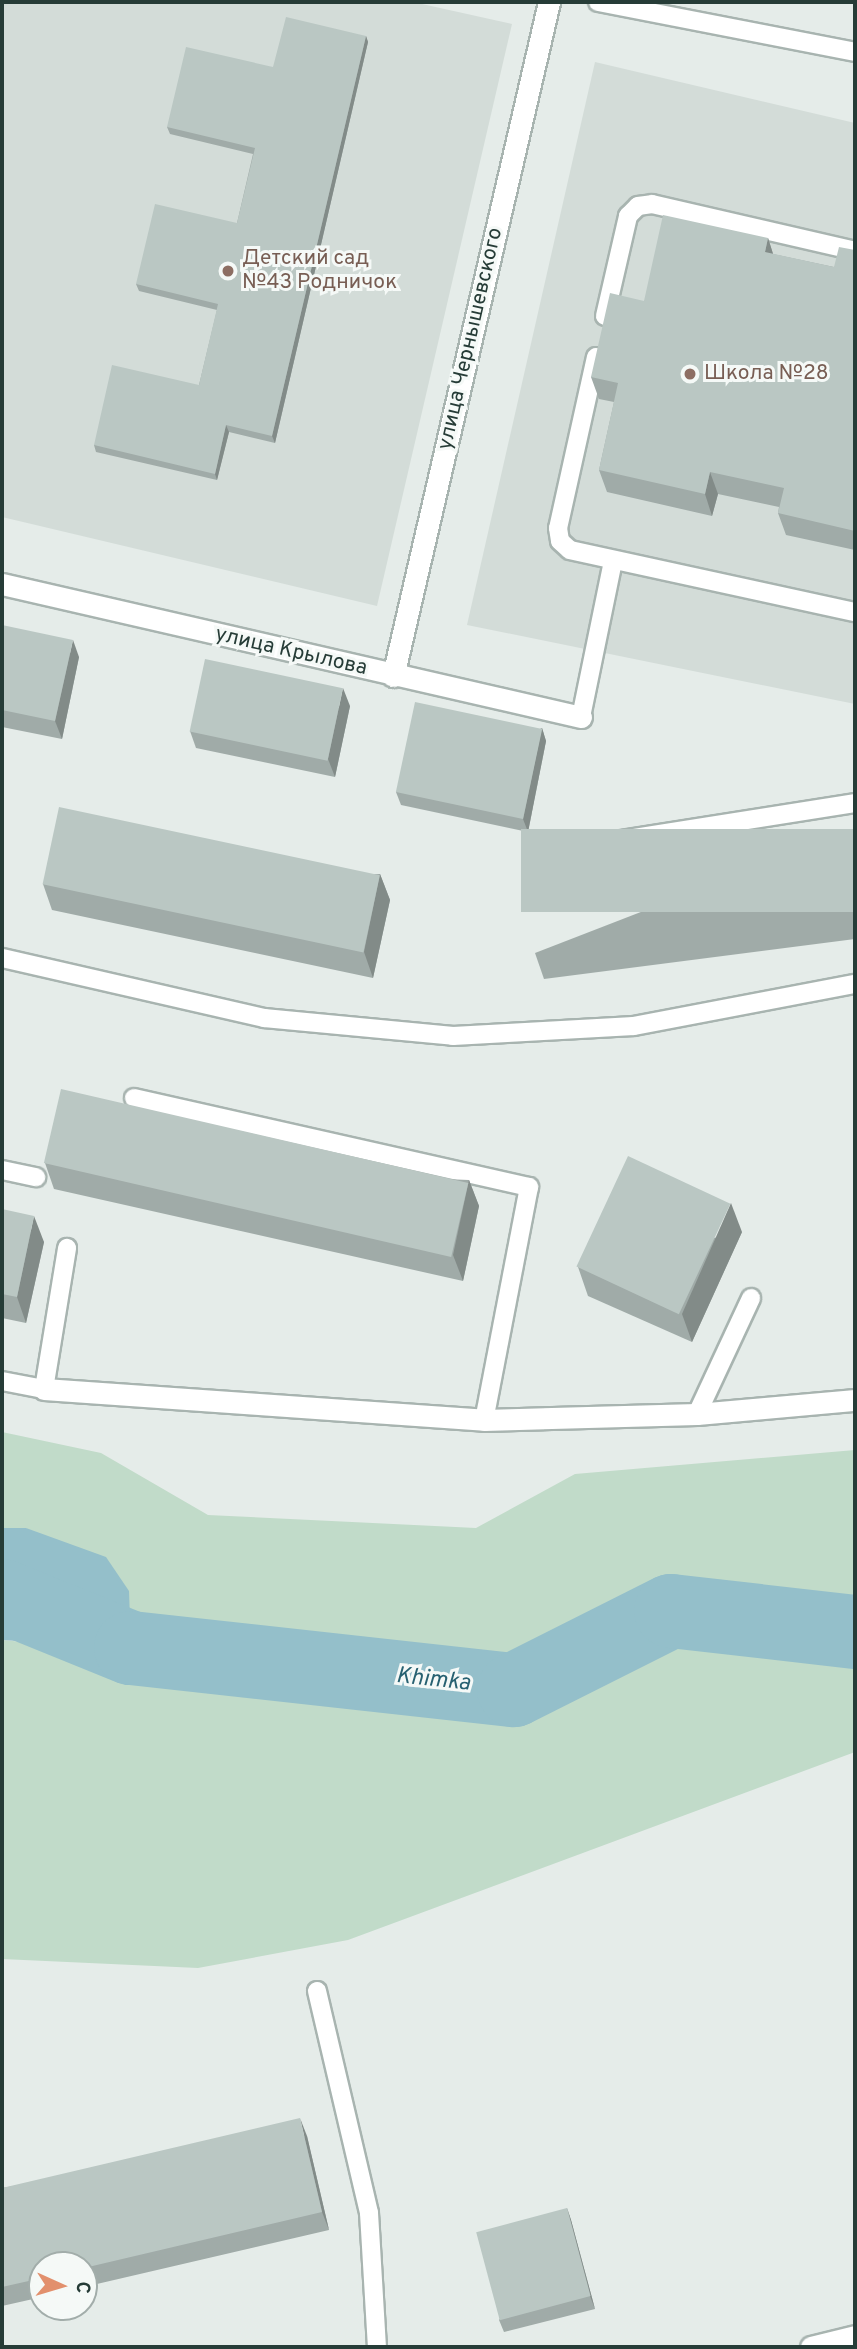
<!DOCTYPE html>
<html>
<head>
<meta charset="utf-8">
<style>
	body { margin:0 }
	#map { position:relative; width:857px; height:2349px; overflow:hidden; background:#e5ece9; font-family:Overpass,sans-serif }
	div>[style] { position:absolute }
	.built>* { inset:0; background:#d3dcd8 }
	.green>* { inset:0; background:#c1dbc9 }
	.water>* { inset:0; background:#94bfca }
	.river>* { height:74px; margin:-37px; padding:0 37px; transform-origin:37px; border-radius:37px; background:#94bfca }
	.roads { filter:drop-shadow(2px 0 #a8b4b0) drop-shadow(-2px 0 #a8b4b0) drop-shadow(0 2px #a8b4b0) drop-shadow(0 -2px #a8b4b0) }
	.lane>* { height:18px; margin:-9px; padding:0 9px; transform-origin:9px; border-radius:9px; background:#fff }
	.street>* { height:21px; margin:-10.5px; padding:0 10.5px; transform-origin:10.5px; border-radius:10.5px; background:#fff }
	.secondary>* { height:21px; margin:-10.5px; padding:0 10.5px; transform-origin:10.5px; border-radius:10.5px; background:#fff }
	.wall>* { inset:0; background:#a0aba8 }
	.shaded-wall>* { inset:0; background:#828b88 }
	.building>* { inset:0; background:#bac7c3; transform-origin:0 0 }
	.dots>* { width:19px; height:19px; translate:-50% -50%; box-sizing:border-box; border:4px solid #f5f9f7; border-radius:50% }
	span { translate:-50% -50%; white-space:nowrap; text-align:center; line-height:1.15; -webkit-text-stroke:6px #f5f9f7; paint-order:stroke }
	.education-label { font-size:21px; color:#785e54 }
	.left { translate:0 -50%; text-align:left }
	.street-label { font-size:21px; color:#263c37 }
	.water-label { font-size:23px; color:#276171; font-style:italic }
	.frame { position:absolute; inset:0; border:4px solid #263c37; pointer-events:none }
	.north { position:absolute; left:28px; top:2251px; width:70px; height:70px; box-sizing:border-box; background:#f5f9f7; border:2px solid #a2adaa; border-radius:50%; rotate:94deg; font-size:19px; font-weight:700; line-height:28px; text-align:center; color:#263c37 }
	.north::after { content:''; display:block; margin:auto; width:24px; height:32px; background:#e2906d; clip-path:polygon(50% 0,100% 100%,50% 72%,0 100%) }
</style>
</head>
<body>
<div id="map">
	<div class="built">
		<i style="clip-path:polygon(2px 2px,413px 2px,512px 24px,377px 606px,2px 517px)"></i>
		<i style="clip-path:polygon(595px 62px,855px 123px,855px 704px,467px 625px)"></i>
	</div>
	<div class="green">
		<i style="clip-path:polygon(2px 1432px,101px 1453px,208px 1515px,476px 1528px,575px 1474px,855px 1450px,855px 1752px,348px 1940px,198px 1968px,2px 1959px,2px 1640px,97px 1649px,131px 1648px,26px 1528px,2px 1528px)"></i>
	</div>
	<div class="water">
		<i style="clip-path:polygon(2px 1528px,26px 1528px,106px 1557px,129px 1591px,131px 1648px,2px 1640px)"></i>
	</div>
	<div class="river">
		<i style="left:2px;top:1596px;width:139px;rotate:22deg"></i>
		<i style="left:131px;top:1648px;width:385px;rotate:6.3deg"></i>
		<i style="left:514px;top:1690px;width:176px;rotate:-26.7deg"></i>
		<i style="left:671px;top:1611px;width:185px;rotate:6.5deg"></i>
	</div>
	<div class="roads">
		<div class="lane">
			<i style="left:598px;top:2px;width:262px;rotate:11deg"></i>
			<i style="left:605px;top:316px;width:103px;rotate:-77deg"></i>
			<i style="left:628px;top:216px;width:14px;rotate:-45deg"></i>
			<i style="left:638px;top:206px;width:14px;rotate:-8deg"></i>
			<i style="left:652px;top:204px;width:208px;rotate:13deg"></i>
			<i style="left:596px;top:357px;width:175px;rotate:102.5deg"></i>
			<i style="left:558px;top:528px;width:13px;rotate:81deg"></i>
			<i style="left:560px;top:541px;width:13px;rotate:42deg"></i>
			<i style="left:570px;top:550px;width:292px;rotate:12.3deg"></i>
			<i style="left:581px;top:717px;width:159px;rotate:-78.4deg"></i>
			<i style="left:621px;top:840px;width:237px;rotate:-9deg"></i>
			<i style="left:2px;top:958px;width:269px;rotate:12.9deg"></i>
			<i style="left:264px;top:1018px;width:190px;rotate:5.4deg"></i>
			<i style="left:453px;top:1036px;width:181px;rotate:-3.2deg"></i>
			<i style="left:634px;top:1026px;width:225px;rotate:-10.8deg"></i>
			<i style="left:134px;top:1098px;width:405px;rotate:12.7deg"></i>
			<i style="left:529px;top:1187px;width:237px;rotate:100.9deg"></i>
			<i style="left:2px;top:1170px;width:35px;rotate:12deg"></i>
			<i style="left:2px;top:1381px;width:43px;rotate:10.8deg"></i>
			<i style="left:44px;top:1389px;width:143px;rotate:-80.7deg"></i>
			<i style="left:697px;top:1414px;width:128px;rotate:-65deg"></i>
			<i style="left:317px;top:1991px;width:228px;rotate:76.8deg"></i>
			<i style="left:369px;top:2213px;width:134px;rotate:86.6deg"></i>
		</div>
		<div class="street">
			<i style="left:2px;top:584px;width:594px;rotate:12.94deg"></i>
			<i style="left:393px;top:676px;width:692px;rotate:-76.97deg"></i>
			<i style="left:44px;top:1389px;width:441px;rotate:4deg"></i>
			<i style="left:484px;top:1420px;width:213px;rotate:-1.6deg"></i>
			<i style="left:697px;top:1414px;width:159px;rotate:-5.1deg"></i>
		</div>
		<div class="secondary">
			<i style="left:811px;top:2347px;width:45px;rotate:-14deg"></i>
		</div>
	</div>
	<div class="wall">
		<i style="clip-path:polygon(366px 36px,368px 42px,275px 443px,229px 432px,217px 480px,96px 452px,94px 445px,199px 385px,217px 310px,139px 291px,136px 284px,237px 223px,253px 154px,170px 134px,167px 127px,273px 67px)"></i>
		<i style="clip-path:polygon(768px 238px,773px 254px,834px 267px,855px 250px,855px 550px,786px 535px,778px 513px,779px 507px,718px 494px,712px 516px,607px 492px,599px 470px,614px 402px,599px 399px,591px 377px,644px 301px)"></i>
		<i style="clip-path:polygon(2px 625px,79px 657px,62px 739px,2px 727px)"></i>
		<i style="clip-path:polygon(350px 706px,335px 777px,196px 748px,190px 731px)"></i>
		<i style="clip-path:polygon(542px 728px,546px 741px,528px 832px,401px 805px,396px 792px)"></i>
		<i style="clip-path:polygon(855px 829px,855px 939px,544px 979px,535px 953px)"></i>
		<i style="clip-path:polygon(380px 874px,390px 900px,373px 978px,52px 910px,43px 884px)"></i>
		<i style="clip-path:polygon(45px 1163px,469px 1180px,479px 1206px,463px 1281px,54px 1189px)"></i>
		<i style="clip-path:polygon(2px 1209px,44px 1242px,26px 1323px,2px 1318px)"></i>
		<i style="clip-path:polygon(742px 1232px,692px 1342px,588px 1296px,578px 1267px)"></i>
		<i style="clip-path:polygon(307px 2136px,329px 2230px,84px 2287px,84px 2265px,42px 2265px,42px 2297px,2px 2306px,2px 2188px)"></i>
		<i style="clip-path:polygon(567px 2208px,571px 2220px,595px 2309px,504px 2332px,499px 2320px)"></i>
	</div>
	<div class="shaded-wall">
		<i style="clip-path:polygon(366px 36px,368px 42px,275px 443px,272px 436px)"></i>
		<i style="clip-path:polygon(768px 238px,775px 260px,765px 252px)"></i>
		<i style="clip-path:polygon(226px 425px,229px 432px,217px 480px,215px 474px)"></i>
		<i style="clip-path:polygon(710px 472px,718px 494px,712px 516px,705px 494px)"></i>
		<i style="clip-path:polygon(73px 640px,79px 657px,62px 739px,55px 721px)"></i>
		<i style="clip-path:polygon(343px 688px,350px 706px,335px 777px,328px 759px)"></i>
		<i style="clip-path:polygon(542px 728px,546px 741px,528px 832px,523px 819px)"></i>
		<i style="clip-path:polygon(380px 874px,390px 900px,373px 978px,364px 952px)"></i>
		<i style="clip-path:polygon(469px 1180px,479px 1206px,463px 1281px,453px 1255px)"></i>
		<i style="clip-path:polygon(731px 1203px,742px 1232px,692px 1342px,682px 1314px)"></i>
		<i style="clip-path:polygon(34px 1216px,44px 1242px,26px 1323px,17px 1297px)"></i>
		<i style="clip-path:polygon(300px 2118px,307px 2136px,329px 2230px,322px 2212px)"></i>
		<i style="clip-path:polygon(567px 2208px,571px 2220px,595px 2309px,590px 2296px)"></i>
	</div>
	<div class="building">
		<i style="clip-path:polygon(286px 17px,366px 36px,272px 436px,226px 425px,215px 474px,94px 445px,112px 365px,199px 385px,218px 304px,136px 284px,155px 204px,237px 223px,255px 148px,167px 127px,186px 47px,273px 67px)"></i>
		<i style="clip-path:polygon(663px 215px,768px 238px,765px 252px,834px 267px,839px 247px,855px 250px,855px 531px,778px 513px,784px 488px,710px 472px,705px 494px,599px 470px,618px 383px,591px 377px,610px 293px,644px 301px)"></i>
		<i style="clip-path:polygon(2px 625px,73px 640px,55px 721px,2px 710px)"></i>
		<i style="left:205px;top:659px;width:141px;height:74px;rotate:12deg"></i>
		<i style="left:415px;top:702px;width:130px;height:92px;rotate:12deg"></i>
		<i style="left:59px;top:807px;width:328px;height:79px;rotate:12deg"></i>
		<i style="left:855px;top:829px;width:83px;height:334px;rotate:90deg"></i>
		<i style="left:61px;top:1089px;width:418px;height:76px;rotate:13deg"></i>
		<i style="left:628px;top:1156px;width:113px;height:122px;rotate:25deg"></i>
		<i style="clip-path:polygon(2px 1209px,34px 1216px,17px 1297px,2px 1294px)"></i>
		<i style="clip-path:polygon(300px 2118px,322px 2212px,84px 2268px,84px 2265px,42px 2265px,42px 2278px,2px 2287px,2px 2188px)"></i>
		<i style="left:567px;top:2208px;width:91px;height:94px;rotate:75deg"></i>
	</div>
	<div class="dots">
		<i style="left:228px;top:271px;background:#8d6e63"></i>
		<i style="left:690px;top:374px;background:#8d6e63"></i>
	</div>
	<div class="education-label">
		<span class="left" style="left:242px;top:271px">Детский сад<br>№43 Родничок</span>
		<span class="left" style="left:704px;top:374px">Школа №28</span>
	</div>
	<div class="street-label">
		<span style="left:471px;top:339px;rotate:-77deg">улица Чернышевского</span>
		<span style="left:291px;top:652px;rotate:13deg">улица Крылова</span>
	</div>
	<div class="water-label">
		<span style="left:433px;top:1681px;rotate:6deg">Khimka</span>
	</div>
	<div class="frame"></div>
	<div class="north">С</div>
</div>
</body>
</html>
